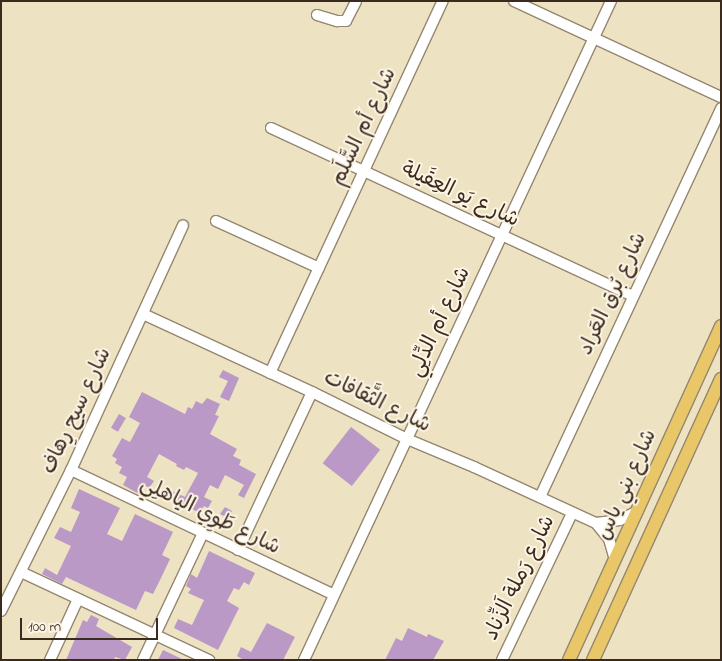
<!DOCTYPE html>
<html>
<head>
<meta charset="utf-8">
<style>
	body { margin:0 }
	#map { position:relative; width:722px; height:661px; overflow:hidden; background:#ede2c1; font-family:"Indie Flower","Playpen Sans Arabic",sans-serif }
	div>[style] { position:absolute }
	.building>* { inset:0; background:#ba99c6; transform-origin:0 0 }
	.roads { filter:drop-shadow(1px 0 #948670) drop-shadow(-1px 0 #948670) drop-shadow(0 1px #948670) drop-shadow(0 -1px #948670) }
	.minor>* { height:10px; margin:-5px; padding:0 5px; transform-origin:5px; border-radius:5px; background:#fff }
	.major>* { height:12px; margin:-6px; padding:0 6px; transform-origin:6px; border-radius:6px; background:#e9c769 }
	span { translate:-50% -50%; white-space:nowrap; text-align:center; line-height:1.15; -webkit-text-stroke:4px #fcf5e5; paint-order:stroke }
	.street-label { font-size:21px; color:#3b2a1e }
	.frame { position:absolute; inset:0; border:2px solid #3b2a1e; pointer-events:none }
	.scale { position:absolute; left:20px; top:618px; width:138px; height:22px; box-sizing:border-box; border:2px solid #3b2a1e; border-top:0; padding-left:6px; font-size:15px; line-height:18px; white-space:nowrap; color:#3b2a1e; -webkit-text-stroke:4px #fcf5e5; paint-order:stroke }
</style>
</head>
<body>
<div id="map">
	<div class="building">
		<i style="clip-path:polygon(223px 370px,239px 378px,229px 401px,220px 397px,228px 381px,219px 377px)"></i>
		<i style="clip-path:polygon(142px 392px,185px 414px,188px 407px,192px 409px,196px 401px,202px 404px,207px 398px,220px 404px,215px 415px,219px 416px,210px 434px,237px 449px,233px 456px,241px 460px,239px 465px,256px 474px,244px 498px,238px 495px,244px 485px,225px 475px,218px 489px,210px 485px,204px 497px,212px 501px,208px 508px,204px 506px,200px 513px,165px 496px,168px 489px,185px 497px,198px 473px,186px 467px,184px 470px,176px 466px,177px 464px,159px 454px,147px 477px,154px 481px,149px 488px,144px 485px,139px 494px,123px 485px,127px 477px,119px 473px,122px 467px,115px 463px,117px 459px,112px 456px,122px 438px,130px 442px,140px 423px,129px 417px)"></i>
		<i style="left:119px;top:414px;width:8px;height:16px;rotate:30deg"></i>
		<i style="left:351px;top:427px;width:37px;height:46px;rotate:38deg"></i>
		<i style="clip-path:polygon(79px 489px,120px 508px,107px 534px,122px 541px,135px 514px,173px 532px,162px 555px,170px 559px,161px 578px,153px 594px,145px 591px,136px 610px,66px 577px,62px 584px,42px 574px,45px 568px,57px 575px,71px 546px,54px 538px,60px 527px,71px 532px,80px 512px,71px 508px)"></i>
		<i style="clip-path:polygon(225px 507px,232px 511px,228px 518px,220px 514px)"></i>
		<i style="clip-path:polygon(209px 551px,255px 573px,249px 585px,244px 582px,239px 590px,234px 588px,227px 601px,239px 608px,218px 650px,174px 628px,178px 619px,192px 625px,204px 600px,188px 593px,191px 589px,186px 586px,191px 574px,197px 578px)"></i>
		<i style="clip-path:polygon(91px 615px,99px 619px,96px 626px,132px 647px,125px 660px,115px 657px,114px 660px,66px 660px,83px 620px,87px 622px)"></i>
		<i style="clip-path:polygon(267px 623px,295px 637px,283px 660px,244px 660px,237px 656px,241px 647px,251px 652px)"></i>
		<i style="clip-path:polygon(408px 628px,427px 637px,428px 634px,444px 641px,433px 660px,385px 660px,396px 638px,402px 641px)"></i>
		<i style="clip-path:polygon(163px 650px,184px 660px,158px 660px)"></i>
	</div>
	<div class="roads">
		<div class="minor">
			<i style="left:514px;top:1px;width:228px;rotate:24.9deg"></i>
			<i style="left:317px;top:15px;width:21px;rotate:17deg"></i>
			<i style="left:337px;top:21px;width:9px"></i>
			<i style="left:346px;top:21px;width:22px;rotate:-63deg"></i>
			<i style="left:271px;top:128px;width:399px;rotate:24.9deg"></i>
			<i style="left:216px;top:221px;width:113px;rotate:24.5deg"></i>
			<i style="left:143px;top:314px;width:186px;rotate:24.8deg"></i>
			<i style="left:312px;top:392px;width:106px;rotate:26.3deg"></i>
			<i style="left:407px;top:439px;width:73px;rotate:22.7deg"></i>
			<i style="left:474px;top:467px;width:134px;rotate:24.7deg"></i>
			<i style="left:596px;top:523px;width:24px;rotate:-7deg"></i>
			<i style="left:620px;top:520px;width:20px;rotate:-27deg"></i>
			<i style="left:270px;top:373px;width:410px;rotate:-65.1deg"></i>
			<i style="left:71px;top:470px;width:291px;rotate:25.4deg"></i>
			<i style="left:540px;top:497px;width:429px;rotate:-65deg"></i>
			<i style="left:596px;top:523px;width:21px;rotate:51deg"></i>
			<i style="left:609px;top:539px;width:22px;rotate:74deg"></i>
			<i style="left:238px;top:550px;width:174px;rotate:-64.9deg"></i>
			<i style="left:21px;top:572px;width:208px;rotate:25.1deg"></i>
			<i style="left:1px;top:611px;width:157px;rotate:-63.6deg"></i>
			<i style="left:71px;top:470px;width:269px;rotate:-65.4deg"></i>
			<i style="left:50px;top:660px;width:67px;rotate:-65.3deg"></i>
			<i style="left:143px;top:660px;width:140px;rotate:-64.7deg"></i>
			<i style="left:304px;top:660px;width:727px;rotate:-65.02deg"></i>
			<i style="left:502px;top:660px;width:163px;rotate:-64.5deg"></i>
		</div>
		<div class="major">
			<i style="left:569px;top:660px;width:367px;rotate:-65.5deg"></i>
			<i style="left:593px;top:660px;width:309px;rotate:-65.5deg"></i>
		</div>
	</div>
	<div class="street-label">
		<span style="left:364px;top:127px;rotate:-65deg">شارع أم السَّلَم</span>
		<span style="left:460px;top:195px;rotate:25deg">شارع يَو العِقَيلة</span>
		<span style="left:613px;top:294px;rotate:-65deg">شارع بُرق العَراد</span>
		<span style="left:440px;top:322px;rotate:-65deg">شارع أم الدِّلِي</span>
		<span style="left:377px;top:402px;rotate:26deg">شارع الثَّقافات</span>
		<span style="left:77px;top:411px;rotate:-65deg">شارع سيح رِهاف</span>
		<span style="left:627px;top:485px;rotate:-66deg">شارع بني ياس</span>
		<span style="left:210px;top:516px;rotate:26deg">شارع طَوِي الياهلِي</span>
		<span style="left:520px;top:578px;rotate:-64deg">شارع رَملة اَلزِّناد</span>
	</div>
	<div class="frame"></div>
	<div class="scale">100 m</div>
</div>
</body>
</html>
